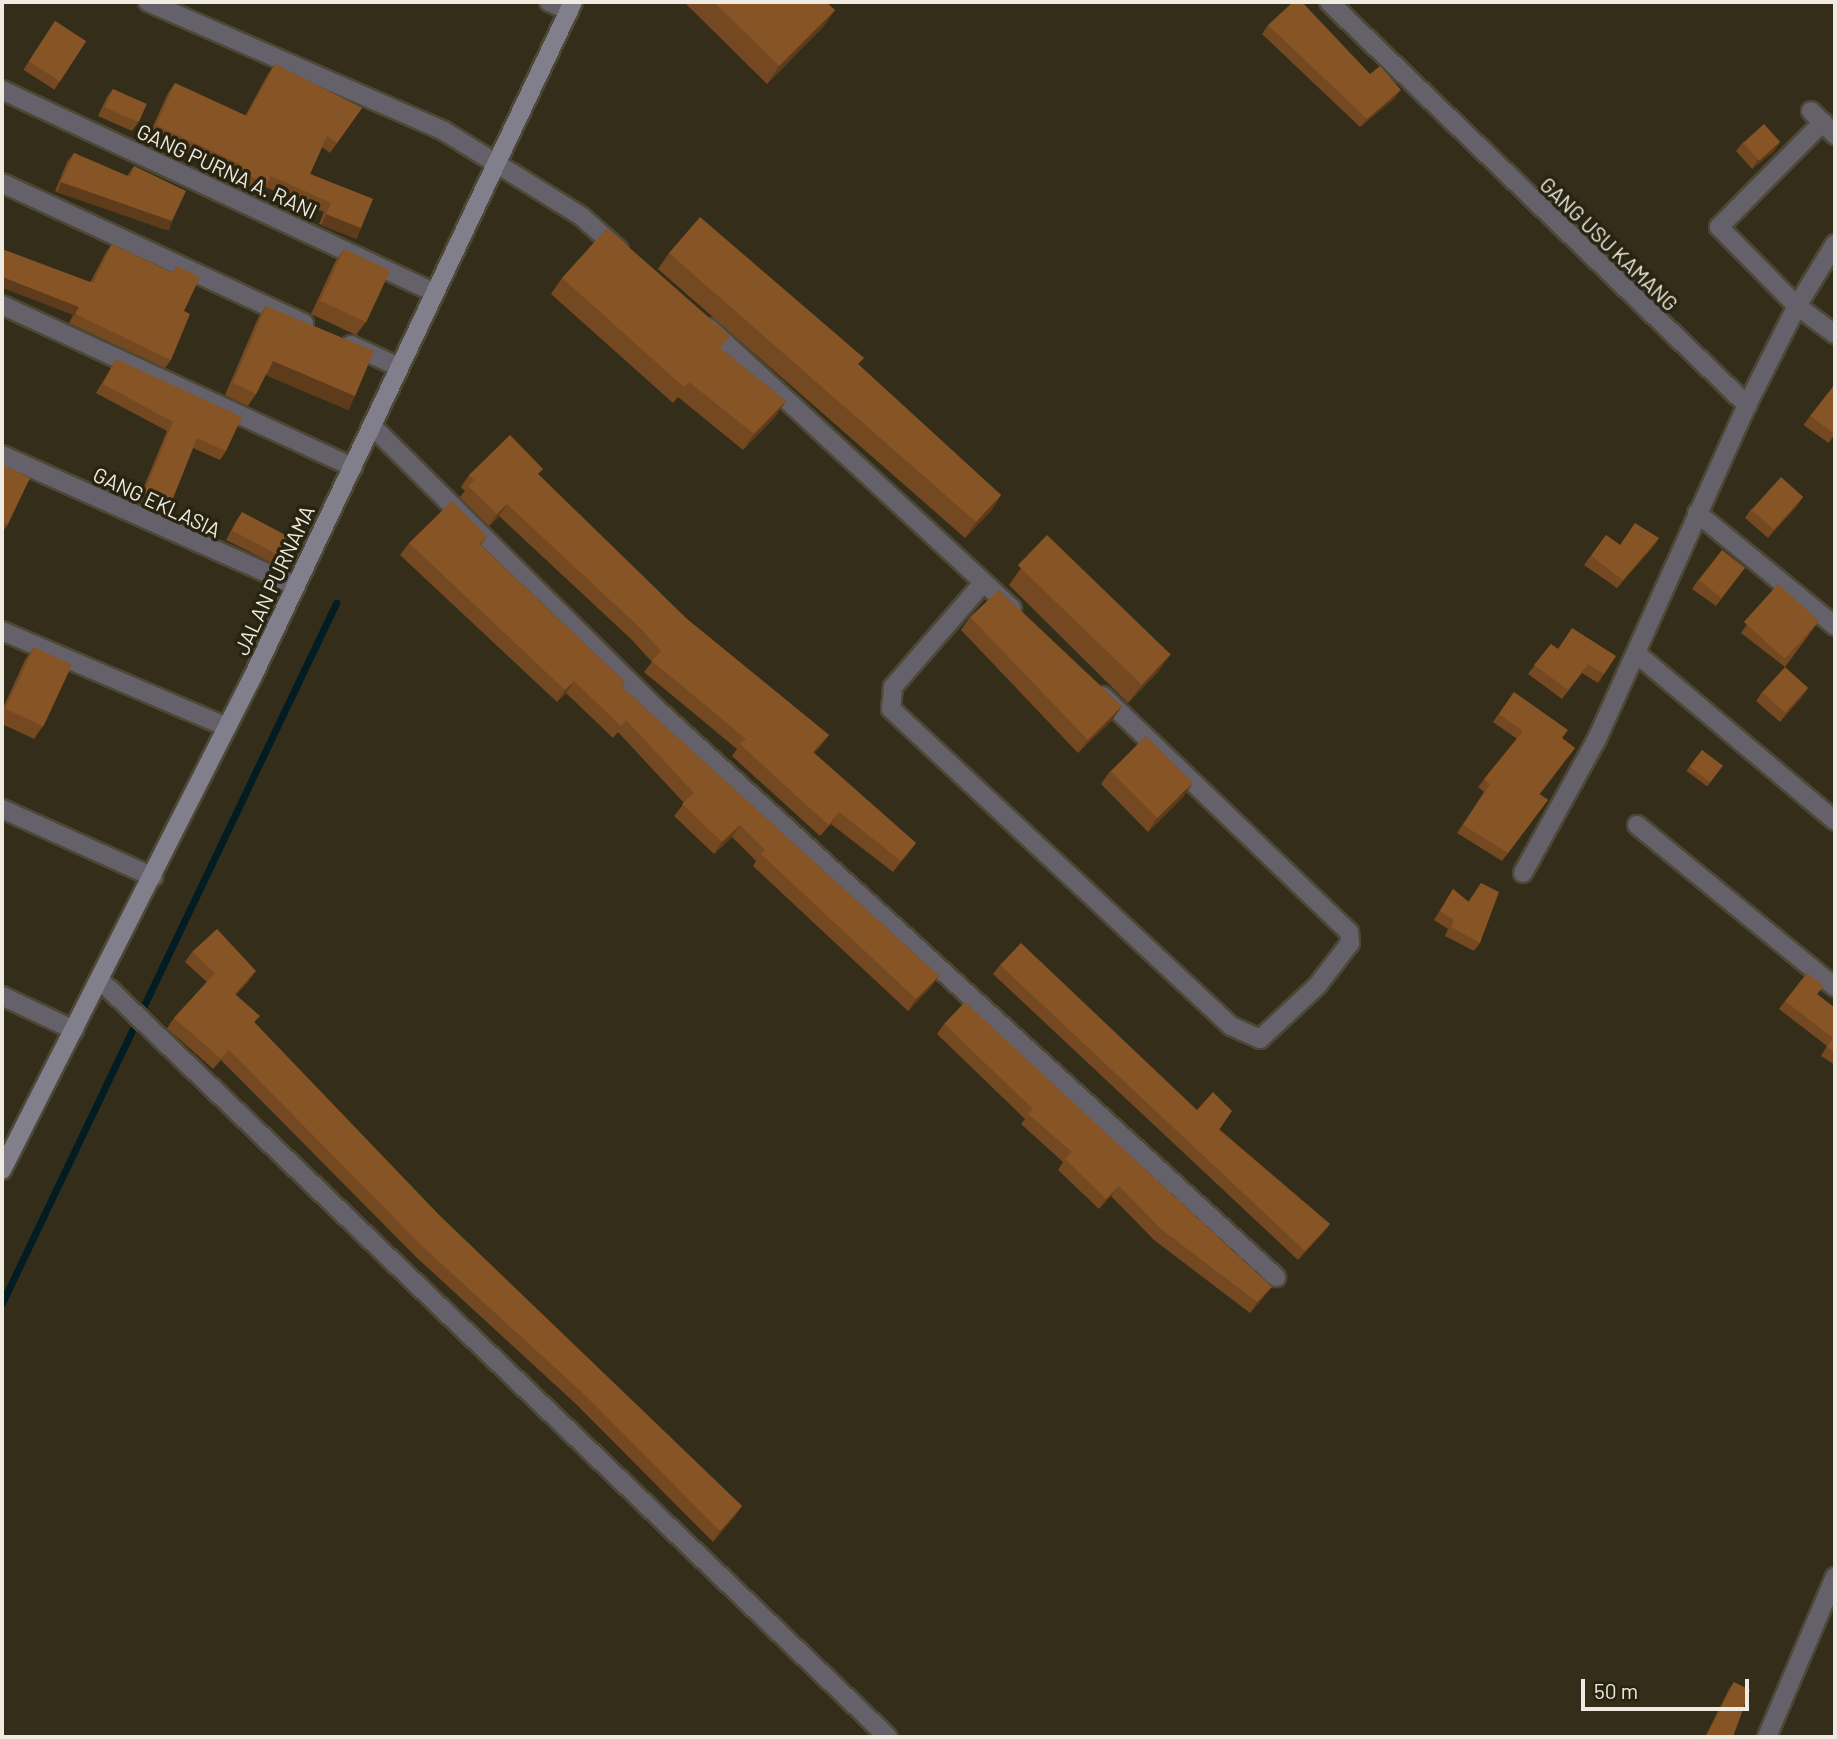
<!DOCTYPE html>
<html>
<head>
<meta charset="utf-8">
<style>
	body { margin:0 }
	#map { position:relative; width:1837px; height:1739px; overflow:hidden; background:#332d1a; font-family:Barlow,sans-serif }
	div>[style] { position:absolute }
	.stream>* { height:7px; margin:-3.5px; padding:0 3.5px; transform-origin:3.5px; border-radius:3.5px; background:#011c23 }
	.roads { filter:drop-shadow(2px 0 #4d4836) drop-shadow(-2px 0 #4d4836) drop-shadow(0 2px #4d4836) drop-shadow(0 -2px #4d4836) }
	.street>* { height:18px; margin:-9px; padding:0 9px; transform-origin:9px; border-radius:9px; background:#64616a }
	.secondary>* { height:18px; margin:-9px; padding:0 9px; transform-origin:9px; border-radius:9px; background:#827f8d }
	.wall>* { inset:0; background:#744820; transform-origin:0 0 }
	.shaded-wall>* { inset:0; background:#5e3b1a; transform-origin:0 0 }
	.building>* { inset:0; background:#875425; transform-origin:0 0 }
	span { translate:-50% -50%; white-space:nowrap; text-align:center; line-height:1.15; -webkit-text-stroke:7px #292311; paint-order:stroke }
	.street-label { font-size:21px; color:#efebe0 }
	.frame { position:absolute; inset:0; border:4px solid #efebe0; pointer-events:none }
	.scale { position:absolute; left:1581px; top:1679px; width:168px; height:32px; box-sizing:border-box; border:4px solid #efebe0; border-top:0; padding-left:9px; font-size:21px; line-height:24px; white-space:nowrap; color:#efebe0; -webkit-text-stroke:5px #292311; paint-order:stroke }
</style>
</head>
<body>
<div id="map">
	<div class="stream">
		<i style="left:2px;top:1303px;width:776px;rotate:-64.49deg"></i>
	</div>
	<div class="roads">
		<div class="street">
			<i style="left:148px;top:2px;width:323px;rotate:23.5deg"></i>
			<i style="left:444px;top:131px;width:161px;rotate:31.8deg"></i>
			<i style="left:581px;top:216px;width:51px;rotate:41.8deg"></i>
			<i style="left:549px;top:2px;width:22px;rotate:24deg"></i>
			<i style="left:1329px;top:2px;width:581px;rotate:43.95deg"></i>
			<i style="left:1747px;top:405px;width:111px;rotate:-63.2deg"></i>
			<i style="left:1797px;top:306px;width:47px;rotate:36.4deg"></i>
			<i style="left:2px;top:90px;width:476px;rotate:25.1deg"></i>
			<i style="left:1811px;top:111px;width:34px;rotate:45deg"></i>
			<i style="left:1823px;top:122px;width:148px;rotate:134.7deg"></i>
			<i style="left:1719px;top:227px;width:111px;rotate:45.4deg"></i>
			<i style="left:1797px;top:306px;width:73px;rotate:-58.5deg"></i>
			<i style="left:2px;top:183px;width:333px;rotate:24.9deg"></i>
			<i style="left:2px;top:305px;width:387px;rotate:24.8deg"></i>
			<i style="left:709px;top:328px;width:413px;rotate:42.8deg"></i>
			<i style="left:351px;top:345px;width:53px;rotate:24.6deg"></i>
			<i style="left:372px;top:426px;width:403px;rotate:44.8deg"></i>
			<i style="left:658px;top:710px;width:839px;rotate:42.54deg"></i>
			<i style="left:2px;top:455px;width:322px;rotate:24deg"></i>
			<i style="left:1697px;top:513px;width:178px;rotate:39.3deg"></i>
			<i style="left:983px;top:583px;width:138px;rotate:130.9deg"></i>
			<i style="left:893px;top:687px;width:22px;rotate:95deg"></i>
			<i style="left:891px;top:709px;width:465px;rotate:43deg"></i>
			<i style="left:1231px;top:1026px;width:32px;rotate:24deg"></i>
			<i style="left:1260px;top:1039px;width:78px;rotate:-42.9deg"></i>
			<i style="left:1317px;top:986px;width:54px;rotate:-52.5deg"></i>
			<i style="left:1350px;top:943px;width:11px;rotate:-95deg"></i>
			<i style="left:1349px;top:932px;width:341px;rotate:-136.2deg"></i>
			<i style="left:2px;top:631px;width:245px;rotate:23.1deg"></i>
			<i style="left:1637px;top:654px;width:259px;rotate:40.1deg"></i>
			<i style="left:2px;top:809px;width:166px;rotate:24.2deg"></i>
			<i style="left:1637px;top:825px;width:256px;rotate:39.3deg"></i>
			<i style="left:1523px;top:873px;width:151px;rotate:-61.1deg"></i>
			<i style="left:1596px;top:741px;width:368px;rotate:-65.8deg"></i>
			<i style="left:101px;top:981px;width:1091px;rotate:43.85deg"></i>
			<i style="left:2px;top:996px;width:80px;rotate:25.3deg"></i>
			<i style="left:1767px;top:1737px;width:174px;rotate:-67deg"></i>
		</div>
		<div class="secondary">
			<i style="left:2px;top:1170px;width:554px;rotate:-63.07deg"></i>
			<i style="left:253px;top:676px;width:746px;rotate:-64.6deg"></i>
		</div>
	</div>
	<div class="wall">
		<i style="clip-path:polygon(684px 2px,826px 2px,835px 10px,823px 27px,767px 84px)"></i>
		<i style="left:55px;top:21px;width:37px;height:58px;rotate:33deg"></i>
		<i style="clip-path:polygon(1268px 25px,1394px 99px,1360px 127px,1262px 34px)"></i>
		<i style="clip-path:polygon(275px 64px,362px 108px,330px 153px,322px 147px,310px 174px,373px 199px,354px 238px,319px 224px,324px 212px,265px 187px,260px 194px,230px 179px,233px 174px,149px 135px,168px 93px,175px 83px,245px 116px,268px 74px)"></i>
		<i style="clip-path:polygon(113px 89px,138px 123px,132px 131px,98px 116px,107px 97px)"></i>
		<i style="clip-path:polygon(1743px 142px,1780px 142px,1774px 151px,1752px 169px,1736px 151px)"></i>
		<i style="clip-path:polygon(74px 153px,127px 176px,134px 166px,166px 230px,55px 191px,67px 162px)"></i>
		<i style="clip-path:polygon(112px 244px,172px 273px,177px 266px,171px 360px,165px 368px,69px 323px,106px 252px)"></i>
		<i style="clip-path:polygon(344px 249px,366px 322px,356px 335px,311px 314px,335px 262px)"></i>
		<i style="clip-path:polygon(669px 253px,859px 365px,1001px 495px,991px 511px,965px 538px,658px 269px)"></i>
		<i style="clip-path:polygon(562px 278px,721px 349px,786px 401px,775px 417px,743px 450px,678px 397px,673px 403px,551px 294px)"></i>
		<i style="clip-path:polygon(266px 306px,355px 396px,346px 408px,266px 374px,256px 394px,248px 406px,225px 395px,258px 318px)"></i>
		<i style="clip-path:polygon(116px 359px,226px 451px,220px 460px,193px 448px,171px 503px,165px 512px,138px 501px,167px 431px,96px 393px)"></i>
		<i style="left:1810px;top:416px;width:31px;height:11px;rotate:36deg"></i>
		<i style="clip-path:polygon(2px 464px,8px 524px,2px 533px)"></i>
		<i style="clip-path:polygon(469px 475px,539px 475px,687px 619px,829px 735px,814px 753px,916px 843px,893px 872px,831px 824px,820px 836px,732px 756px,737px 749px,644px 672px,652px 662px,631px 639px,499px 516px,489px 526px,460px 497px,465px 491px,461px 487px)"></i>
		<i style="clip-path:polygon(1797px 506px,1768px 538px,1745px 518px,1751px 509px)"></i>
		<i style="clip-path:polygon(242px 512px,280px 555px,274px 564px,226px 540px,236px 521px)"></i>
		<i style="clip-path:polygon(1606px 535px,1620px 545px,1659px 538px,1653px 547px,1617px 588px,1584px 565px)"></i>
		<i style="clip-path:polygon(487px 536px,481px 545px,625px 682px,622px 687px,939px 976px,930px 988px,908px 1011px,753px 866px,756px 861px,732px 837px,714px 854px,674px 816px,684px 803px,618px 732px,613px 738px,566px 693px,557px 702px,400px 555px,409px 543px)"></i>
		<i style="clip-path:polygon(1021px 568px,1158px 672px,1128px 703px,1009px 585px)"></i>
		<i style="clip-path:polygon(1745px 568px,1716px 606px,1692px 589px,1698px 580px)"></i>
		<i style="clip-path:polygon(970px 617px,1122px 706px,1113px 719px,1078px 753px,961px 630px)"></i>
		<i style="clip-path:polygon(1819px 621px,1785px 667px,1741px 633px,1747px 624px)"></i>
		<i style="clip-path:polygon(1551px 644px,1558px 649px,1616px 656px,1598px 683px,1582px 673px,1562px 699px,1528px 674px)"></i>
		<i style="clip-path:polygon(34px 647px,43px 726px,34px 739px,2px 724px,2px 710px,25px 660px)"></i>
		<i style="clip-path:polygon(1808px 688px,1802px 697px,1780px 722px,1756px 701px,1762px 692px)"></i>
		<i style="clip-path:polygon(1514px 692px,1562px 738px,1575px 748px,1540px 794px,1548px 800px,1502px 861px,1457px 833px,1484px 792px,1478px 787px,1517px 739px,1493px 722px)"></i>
		<i style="left:1702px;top:750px;width:26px;height:26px;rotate:37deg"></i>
		<i style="clip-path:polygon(1110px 771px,1184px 796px,1148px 832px,1101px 784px)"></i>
		<i style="clip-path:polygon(1481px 883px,1480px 943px,1474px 951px,1445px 936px,1448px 929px,1434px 920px,1453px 889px,1468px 902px)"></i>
		<i style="clip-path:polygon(192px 952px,249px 981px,236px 995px,255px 1023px,439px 1215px,742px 1506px,735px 1516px,713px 1542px,577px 1405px,416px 1257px,221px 1060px,213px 1069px,167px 1028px,174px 1018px,207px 982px,185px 962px)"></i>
		<i style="clip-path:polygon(1000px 965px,1197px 1110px,1330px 1224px,1323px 1233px,1298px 1260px,993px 974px)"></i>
		<i style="clip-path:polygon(1817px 995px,1835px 1008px,1835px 1065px,1821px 1056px,1827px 1046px,1779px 1009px,1785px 1001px)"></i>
		<i style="clip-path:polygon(944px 1024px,1264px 1297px,1250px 1313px,1154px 1240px,1111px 1196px,1099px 1209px,1058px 1170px,1063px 1162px,1021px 1124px,1025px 1119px,937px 1034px)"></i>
		<i style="clip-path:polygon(1734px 1682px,1733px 1737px,1705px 1737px,1729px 1689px)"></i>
	</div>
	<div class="shaded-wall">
		<i style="clip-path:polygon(835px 10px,823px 27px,767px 84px,779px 66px)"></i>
		<i style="clip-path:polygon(1401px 90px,1394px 99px,1360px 127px,1367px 119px)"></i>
		<i style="clip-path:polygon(1780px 142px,1774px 151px,1752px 169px,1758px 160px)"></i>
		<i style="left:61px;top:182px;width:118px;height:11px;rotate:19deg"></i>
		<i style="left:326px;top:214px;width:38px;height:12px;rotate:22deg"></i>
		<i style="left:2px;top:277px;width:83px;height:10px;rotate:21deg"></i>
		<i style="left:273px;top:361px;width:89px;height:16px;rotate:23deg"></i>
		<i style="clip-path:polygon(786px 401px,775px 417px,743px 450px,754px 434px)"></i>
		<i style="clip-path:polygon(144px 493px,171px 503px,165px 512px,138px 501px)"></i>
		<i style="clip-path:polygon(1001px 495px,991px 511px,965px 538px,976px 522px)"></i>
		<i style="clip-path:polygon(1803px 497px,1797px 506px,1768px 538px,1774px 529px)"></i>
		<i style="clip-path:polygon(507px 504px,499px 516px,489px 526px,497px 514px)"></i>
		<i style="clip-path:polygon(1659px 538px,1653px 547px,1617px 588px,1623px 580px)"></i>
		<i style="clip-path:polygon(1170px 655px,1158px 672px,1128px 703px,1141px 686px)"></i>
		<i style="clip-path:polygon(574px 681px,566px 693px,557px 702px,565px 690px)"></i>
		<i style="clip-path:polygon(1808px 688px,1802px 697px,1780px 722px,1786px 713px)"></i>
		<i style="clip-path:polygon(1122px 706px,1113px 719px,1078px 753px,1088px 740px)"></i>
		<i style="clip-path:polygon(829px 735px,821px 746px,805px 764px,813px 752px)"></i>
		<i style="clip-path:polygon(1193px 783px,1184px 796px,1148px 832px,1157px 818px)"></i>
		<i style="clip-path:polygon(839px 812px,831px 824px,820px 836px,829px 825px)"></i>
		<i style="clip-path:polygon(740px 825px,732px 837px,714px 854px,722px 842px)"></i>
		<i style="clip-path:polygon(916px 843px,908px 854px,893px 872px,901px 861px)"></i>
		<i style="clip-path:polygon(256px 971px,249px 981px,228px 1004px,235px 994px)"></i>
		<i style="clip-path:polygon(939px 976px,930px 988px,908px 1011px,916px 999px)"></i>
		<i style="clip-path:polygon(1119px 1186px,1111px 1196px,1099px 1209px,1106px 1199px)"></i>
		<i style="clip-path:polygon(1330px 1224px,1323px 1233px,1298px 1260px,1305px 1251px)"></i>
		<i style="clip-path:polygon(1272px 1287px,1264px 1297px,1250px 1313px,1257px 1302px)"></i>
		<i style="clip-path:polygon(742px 1506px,735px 1516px,713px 1542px,720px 1531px)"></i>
	</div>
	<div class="building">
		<i style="clip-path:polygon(714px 2px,826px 2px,835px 10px,779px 66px)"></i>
		<i style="clip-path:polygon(1293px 2px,1302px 2px,1370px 74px,1380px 66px,1401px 90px,1367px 119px,1268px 25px)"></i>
		<i style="left:55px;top:21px;width:37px;height:48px;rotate:33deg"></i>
		<i style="clip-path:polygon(275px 64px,362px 108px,337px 143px,327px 136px,310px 174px,373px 199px,361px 228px,326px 214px,331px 203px,271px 176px,267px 184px,237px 169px,240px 164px,156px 125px,175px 83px,247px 116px)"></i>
		<i style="left:113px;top:89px;width:37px;height:20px;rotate:24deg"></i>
		<i style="left:1764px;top:124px;width:24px;height:28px;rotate:48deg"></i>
		<i style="clip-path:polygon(74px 153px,130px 177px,134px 166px,186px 191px,172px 221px,61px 182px)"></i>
		<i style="clip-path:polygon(700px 217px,864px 358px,858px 364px,1001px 495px,976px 522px,669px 253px)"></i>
		<i style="clip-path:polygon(607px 228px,730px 336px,720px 348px,786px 401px,754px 434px,689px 382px,684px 387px,562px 278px)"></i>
		<i style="clip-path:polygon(112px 244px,173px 273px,177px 266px,200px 277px,184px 311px,190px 314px,171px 360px,75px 314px,79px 307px,2px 277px,2px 249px,93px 283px)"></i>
		<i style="left:344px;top:249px;width:51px;height:57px;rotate:25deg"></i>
		<i style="clip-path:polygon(266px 306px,374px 351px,355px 396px,273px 361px,256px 394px,233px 383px)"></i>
		<i style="clip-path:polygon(116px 359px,242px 417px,226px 451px,197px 438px,171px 503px,144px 493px,173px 422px,103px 384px)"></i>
		<i style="clip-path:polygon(1835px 384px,1835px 433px,1834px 434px,1810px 416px)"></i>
		<i style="clip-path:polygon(510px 435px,543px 469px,538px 474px,687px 619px,829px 735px,813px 752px,916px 843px,901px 861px,839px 812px,829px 825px,806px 805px,740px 744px,746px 739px,652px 661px,661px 651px,639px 627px,507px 504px,497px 514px,468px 486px,474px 480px,469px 475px)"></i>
		<i style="clip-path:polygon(2px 464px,30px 478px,8px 524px,2px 521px)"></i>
		<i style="left:1781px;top:477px;width:30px;height:44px;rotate:42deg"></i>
		<i style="clip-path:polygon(452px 501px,487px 536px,479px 544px,625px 682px,621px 686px,939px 976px,916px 999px,761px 854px,765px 850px,740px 825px,722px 842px,682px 804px,694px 793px,626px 720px,621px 726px,574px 681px,565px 690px,409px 543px)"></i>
		<i style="left:242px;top:512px;width:54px;height:21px;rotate:28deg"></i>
		<i style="clip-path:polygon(1635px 523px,1659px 538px,1623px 580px,1591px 556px,1606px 535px,1620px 545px)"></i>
		<i style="left:1047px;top:535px;width:172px;height:42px;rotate:44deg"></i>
		<i style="left:1722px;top:550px;width:29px;height:38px;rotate:38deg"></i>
		<i style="left:1778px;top:584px;width:55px;height:51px;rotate:42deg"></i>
		<i style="clip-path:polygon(999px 590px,1122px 706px,1088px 740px,970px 617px)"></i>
		<i style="clip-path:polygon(1572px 628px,1616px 656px,1604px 674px,1588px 664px,1568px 690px,1534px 665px,1551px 644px,1558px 649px)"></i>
		<i style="left:34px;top:647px;width:42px;height:68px;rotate:25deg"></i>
		<i style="left:1785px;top:667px;width:31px;height:34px;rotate:42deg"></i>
		<i style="clip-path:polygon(1514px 692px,1568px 730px,1562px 738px,1575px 748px,1539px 794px,1548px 800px,1508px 853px,1463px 825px,1490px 784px,1484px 779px,1523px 731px,1499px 714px)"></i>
		<i style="left:1146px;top:736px;width:66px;height:50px;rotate:45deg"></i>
		<i style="left:1702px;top:750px;width:26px;height:21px;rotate:37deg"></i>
		<i style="clip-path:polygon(1481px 883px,1499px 892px,1480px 943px,1451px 927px,1454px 920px,1440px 911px,1453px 889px,1469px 902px)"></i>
		<i style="clip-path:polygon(217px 929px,256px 971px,235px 994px,260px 1016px,254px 1022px,439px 1215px,742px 1506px,720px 1531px,585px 1395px,423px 1247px,229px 1050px,221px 1059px,174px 1018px,215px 973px,192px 952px)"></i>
		<i style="clip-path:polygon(1021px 943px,1197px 1110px,1213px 1092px,1232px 1111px,1219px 1130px,1330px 1224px,1305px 1251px,1000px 965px)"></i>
		<i style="clip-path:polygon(1807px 973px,1824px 986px,1817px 994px,1835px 1008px,1835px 1052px,1827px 1047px,1833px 1038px,1785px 1001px)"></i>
		<i style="clip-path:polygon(965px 1002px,1272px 1287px,1257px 1302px,1161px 1229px,1119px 1186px,1106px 1199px,1065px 1159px,1072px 1152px,1028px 1114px,1033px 1109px,944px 1024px)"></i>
		<i style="clip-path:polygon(1734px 1682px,1750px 1690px,1733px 1737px,1706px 1737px)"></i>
	</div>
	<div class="street-label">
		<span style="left:227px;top:171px;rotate:25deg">GANG PURNA A. RANI</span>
		<span style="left:1609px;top:244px;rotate:44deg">GANG USU KAMANG</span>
		<span style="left:157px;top:502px;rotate:25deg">GANG EKLASIA</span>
		<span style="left:274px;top:580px;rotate:-65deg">JALAN PURNAMA</span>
	</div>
	<div class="frame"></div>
	<div class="scale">50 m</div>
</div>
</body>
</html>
